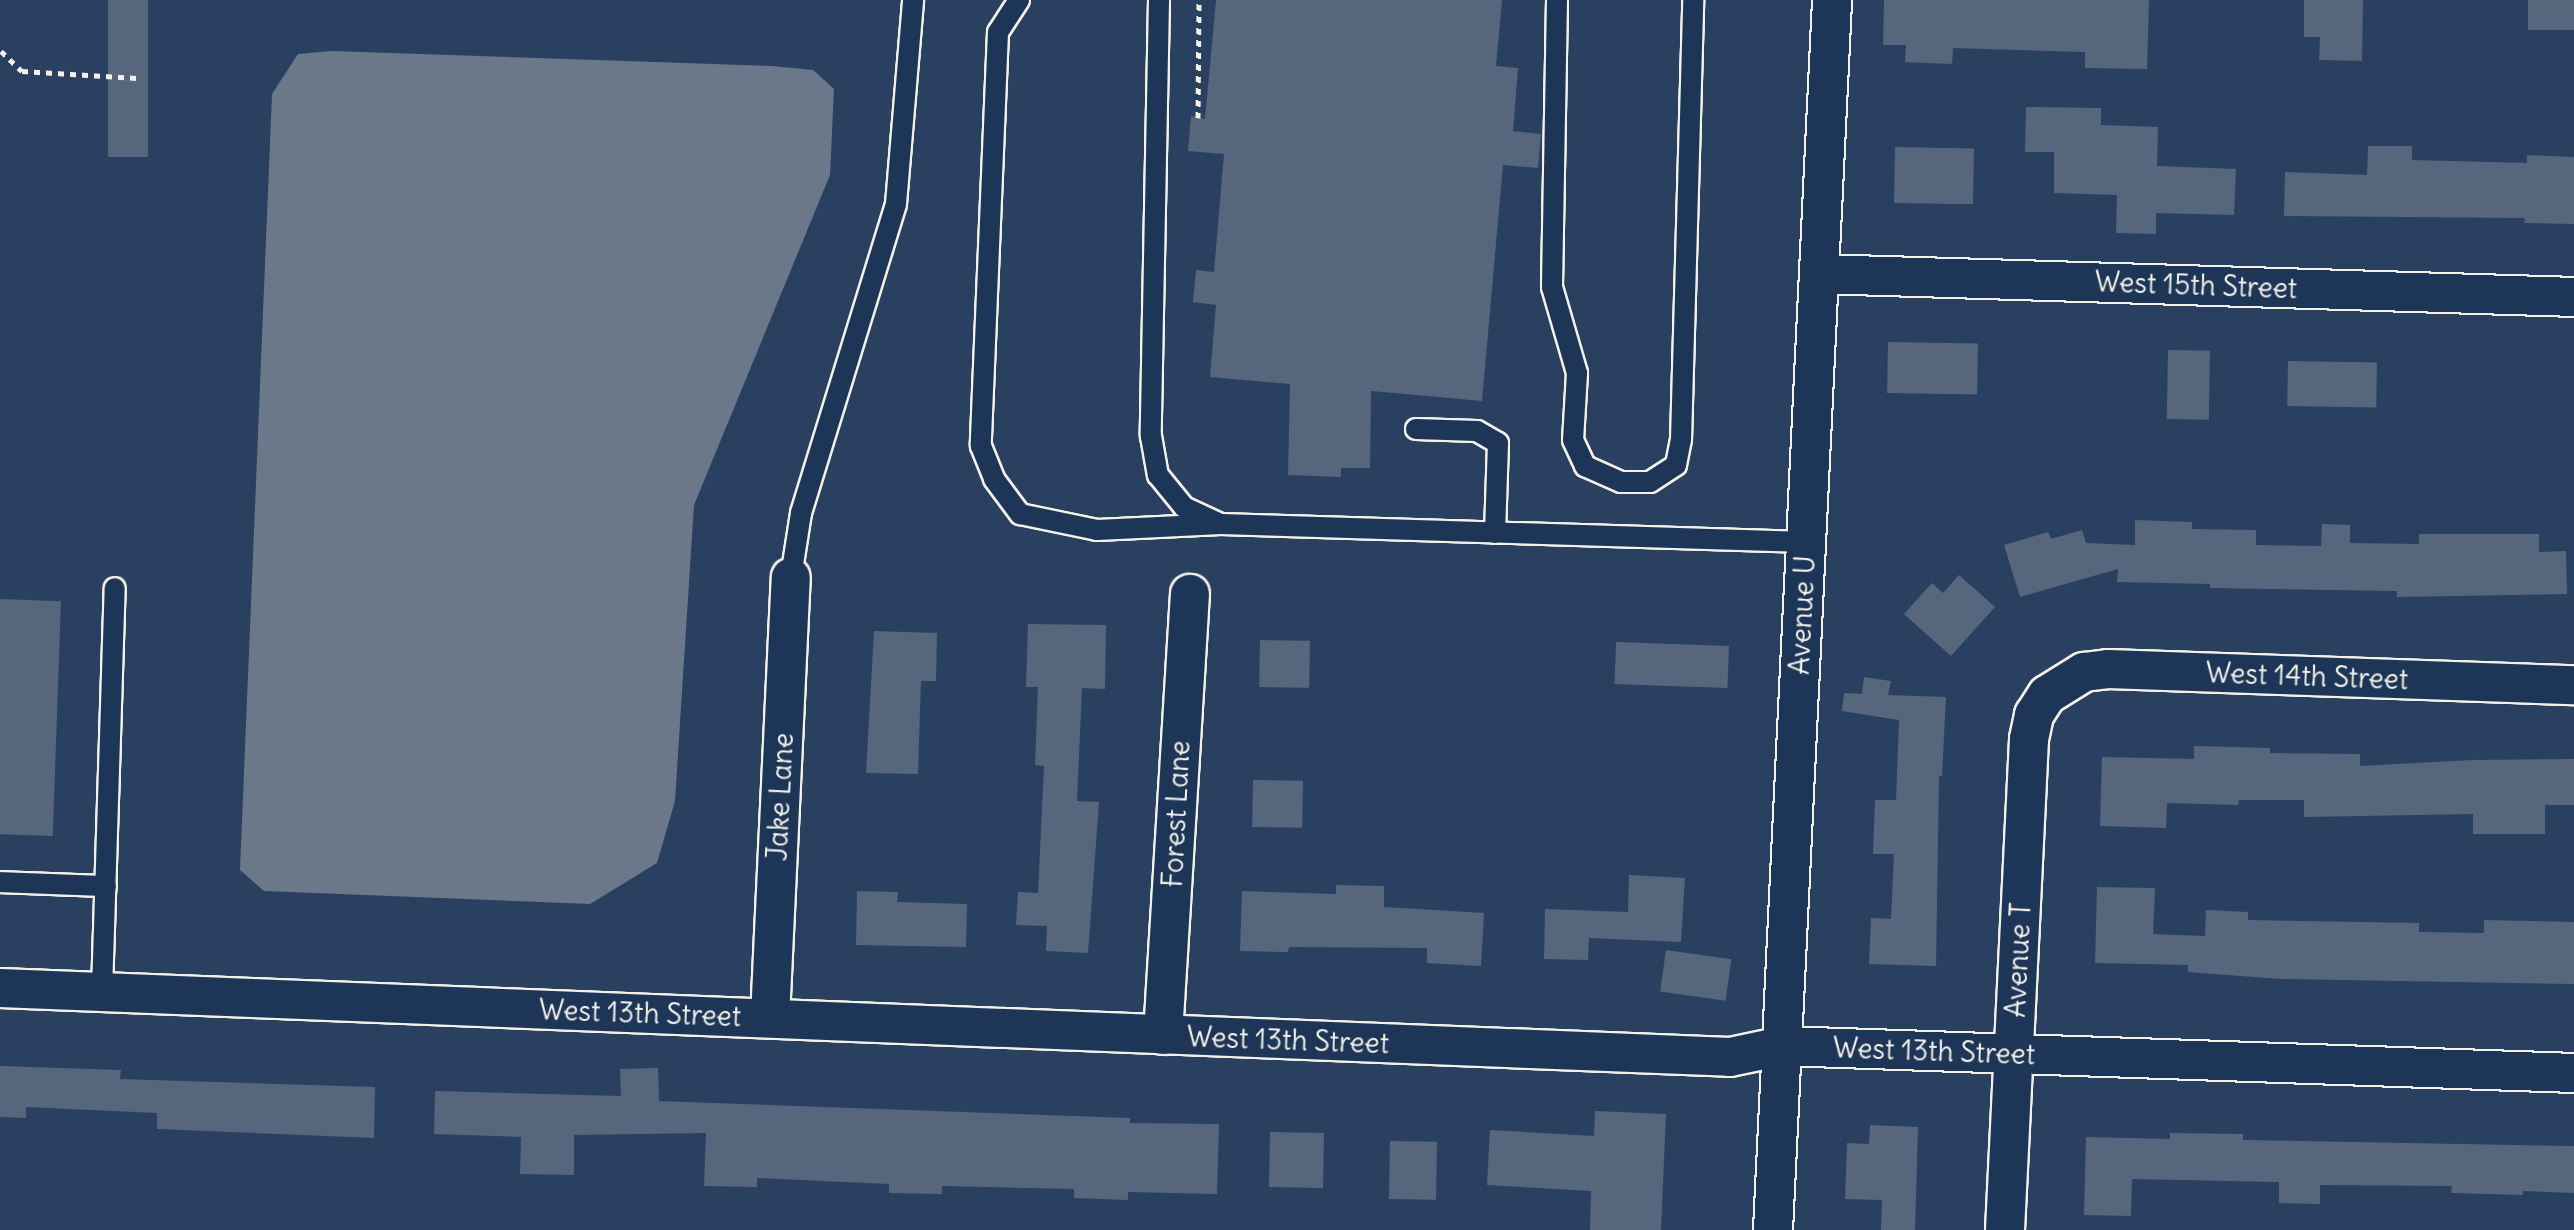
<!DOCTYPE html>
<html>
<head>
<meta charset="utf-8">
<style>
	body { margin:0 }
	#map { position:relative; width:2574px; height:1230px; overflow:hidden; background:#2a4060; font-family:Delius,sans-serif }
	div>[style] { position:absolute }
	.water>* { inset:0; background:#6a788a }
	.building>* { inset:0; background:#56677d; transform-origin:0 0 }
	.path>* { height:5px; margin-top:-2.5px; transform-origin:0; background:repeating-linear-gradient(90deg,#f4f1e8 0 6px,transparent 0 12px) }
	.roads { filter:drop-shadow(2px 0 #f4f1e8) drop-shadow(-2px 0 #f4f1e8) drop-shadow(0 2px #f4f1e8) drop-shadow(0 -2px #f4f1e8) }
	.service>* { height:20px; margin:-10px; padding:0 10px; transform-origin:10px; border-radius:10px; background:#1d3557 }
	.minor>* { height:38px; margin:-19px; padding:0 19px; transform-origin:19px; border-radius:19px; background:#1d3557 }
	span { translate:-50% -50%; white-space:nowrap; text-align:center; line-height:1.15; -webkit-text-stroke:6px #1d3557; paint-order:stroke }
	.street-label { font-size:28px; color:#f4f1e8 }
</style>
</head>
<body>
<div id="map">
	<div class="water">
		<i style="clip-path:polygon(331px 51px,772px 66px,813px 70px,834px 89px,830px 175px,694px 505px,675px 801px,657px 863px,590px 904px,264px 891px,240px 870px,272px 94px,298px 54px)"></i>
	</div>
	<div class="building">
		<i style="left:108px;top:0;width:40px;height:157px"></i>
		<i style="clip-path:polygon(1216px 0,1502px 0,1496px 66px,1518px 68px,1513px 131px,1541px 134px,1538px 168px,1503px 165px,1482px 401px,1371px 391px,1370px 468px,1341px 468px,1341px 477px,1288px 475px,1290px 384px,1210px 377px,1216px 305px,1193px 302px,1196px 270px,1214px 272px,1224px 154px,1188px 151px,1191px 116px,1205px 119px)"></i>
		<i style="clip-path:polygon(1884px 0,2149px 0,2147px 69px,2085px 68px,2085px 52px,1953px 48px,1952px 64px,1905px 62px,1906px 45px,1883px 45px)"></i>
		<i style="clip-path:polygon(2304px 0,2363px 0,2362px 61px,2319px 60px,2320px 37px,2304px 37px)"></i>
		<i style="left:2528px;top:0;width:46px;height:30px"></i>
		<i style="clip-path:polygon(2026px 107px,2101px 108px,2101px 125px,2158px 127px,2157px 166px,2236px 169px,2234px 215px,2156px 213px,2156px 234px,2116px 233px,2117px 195px,2054px 193px,2054px 152px,2025px 152px)"></i>
		<i style="clip-path:polygon(2368px 146px,2412px 146px,2412px 160px,2527px 163px,2527px 155px,2574px 157px,2574px 224px,2524px 223px,2525px 218px,2284px 216px,2285px 172px,2367px 175px)"></i>
		<i style="left:1895px;top:147px;width:79px;height:56px;rotate:1deg"></i>
		<i style="left:1888px;top:342px;width:90px;height:51px;rotate:1deg"></i>
		<i style="left:2168px;top:350px;width:42px;height:69px;rotate:1deg"></i>
		<i style="left:2288px;top:361px;width:89px;height:45px;rotate:1deg"></i>
		<i style="clip-path:polygon(2135px 520px,2192px 522px,2192px 529px,2256px 530px,2256px 545px,2321px 546px,2322px 524px,2350px 525px,2350px 543px,2419px 544px,2419px 534px,2539px 534px,2539px 552px,2566px 551px,2567px 594px,2397px 597px,2397px 591px,2210px 588px,2210px 584px,2117px 582px,2118px 569px,2020px 597px,2004px 545px,2048px 532px,2051px 539px,2082px 530px,2086px 543px,2135px 545px)"></i>
		<i style="clip-path:polygon(1959px 575px,1995px 607px,1951px 656px,1904px 614px,1932px 583px,1943px 593px)"></i>
		<i style="left:0;top:599px;width:61px;height:235px;rotate:2deg"></i>
		<i style="clip-path:polygon(1028px 624px,1106px 625px,1105px 689px,1082px 688px,1077px 801px,1099px 802px,1088px 953px,1046px 951px,1047px 926px,1016px 925px,1018px 892px,1038px 893px,1044px 766px,1035px 765px,1038px 687px,1026px 687px)"></i>
		<i style="clip-path:polygon(874px 631px,937px 633px,936px 681px,921px 681px,918px 774px,866px 773px)"></i>
		<i style="left:1260px;top:640px;width:50px;height:47px;rotate:1deg"></i>
		<i style="left:1616px;top:642px;width:113px;height:42px;rotate:2deg"></i>
		<i style="clip-path:polygon(1864px 677px,1891px 681px,1888px 695px,1946px 697px,1942px 776px,1939px 776px,1936px 966px,1869px 964px,1871px 918px,1891px 919px,1894px 854px,1873px 854px,1875px 800px,1896px 800px,1899px 720px,1842px 711px,1844px 693px,1862px 694px)"></i>
		<i style="clip-path:polygon(2194px 746px,2270px 748px,2270px 753px,2360px 754px,2360px 766px,2472px 760px,2574px 759px,2574px 805px,2545px 805px,2545px 834px,2473px 834px,2473px 814px,2304px 817px,2304px 800px,2239px 800px,2238px 805px,2167px 803px,2166px 828px,2100px 826px,2102px 757px,2194px 759px)"></i>
		<i style="left:1253px;top:780px;width:50px;height:47px;rotate:1deg"></i>
		<i style="clip-path:polygon(1629px 875px,1685px 878px,1681px 942px,1589px 938px,1588px 960px,1544px 959px,1545px 909px,1628px 912px)"></i>
		<i style="clip-path:polygon(1336px 885px,1384px 886px,1384px 907px,1484px 913px,1481px 966px,1427px 963px,1427px 948px,1289px 947px,1288px 952px,1240px 951px,1242px 891px,1336px 894px)"></i>
		<i style="clip-path:polygon(2097px 887px,2155px 888px,2153px 934px,2205px 936px,2206px 910px,2248px 912px,2248px 920px,2419px 923px,2419px 932px,2484px 933px,2484px 920px,2574px 922px,2574px 984px,2281px 979px,2188px 972px,2188px 965px,2095px 963px)"></i>
		<i style="clip-path:polygon(857px 891px,898px 892px,897px 902px,967px 904px,966px 947px,856px 945px)"></i>
		<i style="left:1666px;top:950px;width:66px;height:42px;rotate:8deg"></i>
		<i style="clip-path:polygon(0 1066px,121px 1070px,120px 1079px,375px 1087px,374px 1138px,157px 1129px,157px 1113px,26px 1107px,26px 1118px,0 1117px)"></i>
		<i style="clip-path:polygon(658px 1068px,659px 1101px,1130px 1118px,1130px 1123px,1219px 1124px,1217px 1194px,1128px 1192px,1128px 1200px,1074px 1198px,1074px 1189px,942px 1186px,942px 1194px,889px 1193px,889px 1184px,757px 1178px,757px 1187px,704px 1186px,706px 1133px,574px 1135px,574px 1175px,520px 1174px,521px 1137px,434px 1134px,435px 1091px,621px 1096px,620px 1069px)"></i>
		<i style="clip-path:polygon(1595px 1111px,1666px 1114px,1661px 1230px,1590px 1230px,1591px 1191px,1487px 1185px,1490px 1130px,1594px 1136px)"></i>
		<i style="clip-path:polygon(1870px 1125px,1918px 1127px,1915px 1230px,1881px 1230px,1882px 1200px,1845px 1199px,1847px 1143px,1869px 1144px)"></i>
		<i style="left:1270px;top:1132px;width:54px;height:55px;rotate:1deg"></i>
		<i style="clip-path:polygon(2170px 1133px,2243px 1134px,2243px 1140px,2574px 1146px,2574px 1193px,2523px 1191px,2523px 1195px,2451px 1193px,2452px 1186px,2320px 1185px,2320px 1204px,2279px 1203px,2279px 1182px,2132px 1179px,2131px 1216px,2084px 1215px,2086px 1137px,2170px 1139px)"></i>
		<i style="left:1390px;top:1141px;width:47px;height:58px;rotate:1deg"></i>
	</div>
	<div class="path">
		<i style="left:1px;top:51px;width:29px;rotate:44deg"></i>
		<i style="left:22px;top:71px;width:115px;rotate:3.5deg"></i>
		<i style="left:1198px;top:118px;width:118px;rotate:-89.5deg"></i>
	</div>
	<div class="roads">
		<div class="service">
			<i style="left:1019px;top:0;width:38px;rotate:123deg"></i>
			<i style="left:998px;top:32px;width:414px;rotate:92.4deg"></i>
			<i style="left:981px;top:446px;width:35px;rotate:68deg"></i>
			<i style="left:994px;top:479px;width:44px;rotate:53.4deg"></i>
			<i style="left:1020px;top:514px;width:79px;rotate:11.7deg"></i>
			<i style="left:1097px;top:530px;width:124px;rotate:-2.8deg"></i>
			<i style="left:1221px;top:524px;width:585px;rotate:1.76deg"></i>
			<i style="left:1159px;top:0;width:436px;rotate:91.1deg"></i>
			<i style="left:1151px;top:436px;width:40px;rotate:80deg"></i>
			<i style="left:1158px;top:475px;width:41px;rotate:50.9deg"></i>
			<i style="left:1184px;top:507px;width:38px;rotate:25deg"></i>
			<i style="left:1557px;top:0;width:287px;rotate:91deg"></i>
			<i style="left:1552px;top:287px;width:90px;rotate:73.8deg"></i>
			<i style="left:1577px;top:373px;width:67px;rotate:93.4deg"></i>
			<i style="left:1573px;top:440px;width:29px;rotate:65deg"></i>
			<i style="left:1585px;top:466px;width:39px;rotate:24deg"></i>
			<i style="left:1621px;top:482px;width:29px"></i>
			<i style="left:1650px;top:482px;width:31px;rotate:-33deg"></i>
			<i style="left:1676px;top:465px;width:25px;rotate:-79deg"></i>
			<i style="left:1681px;top:440px;width:440px;rotate:-88.4deg"></i>
			<i style="left:1416px;top:429px;width:61px;rotate:1.9deg"></i>
			<i style="left:1477px;top:431px;width:24px;rotate:30deg"></i>
			<i style="left:1498px;top:443px;width:90px;rotate:91.9deg"></i>
			<i style="left:791px;top:577px;width:65px;rotate:-81.1deg"></i>
			<i style="left:801px;top:513px;width:323px;rotate:-72.9deg"></i>
			<i style="left:896px;top:204px;width:205px;rotate:-85.2deg"></i>
			<i style="left:0;top:882px;width:106px;rotate:2.2deg"></i>
			<i style="left:102px;top:992px;width:404px;rotate:-88.2deg"></i>
		</div>
		<div class="minor">
			<i style="left:1819px;top:274px;width:755px;rotate:1.74deg"></i>
			<i style="left:0;top:988px;width:1731px;rotate:2.28deg"></i>
			<i style="left:1730px;top:1057px;width:53px;rotate:-11.9deg"></i>
			<i style="left:1782px;top:1046px;width:792px;rotate:1.95deg"></i>
			<i style="left:770px;top:1018px;width:441px;rotate:-87.3deg"></i>
			<i style="left:1163px;top:1035px;width:442px;rotate:-86.5deg"></i>
			<i style="left:1773px;top:1230px;width:1231px;rotate:-87.25deg"></i>
			<i style="left:2005px;top:1230px;width:492px;rotate:-87.2deg"></i>
			<i style="left:2029px;top:739px;width:25px;rotate:-78deg"></i>
			<i style="left:2034px;top:715px;width:24px;rotate:-57deg"></i>
			<i style="left:2047px;top:695px;width:44px;rotate:-31.9deg"></i>
			<i style="left:2084px;top:672px;width:24px;rotate:-7deg"></i>
			<i style="left:2108px;top:669px;width:466px;rotate:2deg"></i>
		</div>
	</div>
	<div class="street-label">
		<span style="left:2196px;top:285px;rotate:2deg">West 15th Street</span>
		<span style="left:1802px;top:615px;rotate:-87deg">Avenue U</span>
		<span style="left:2307px;top:676px;rotate:2deg">West 14th Street</span>
		<span style="left:780px;top:797px;rotate:-87deg">Jake Lane</span>
		<span style="left:1176px;top:814px;rotate:-87deg">Forest Lane</span>
		<span style="left:2018px;top:960px;rotate:-87deg">Avenue T</span>
		<span style="left:640px;top:1013px;rotate:2deg">West 13th Street</span>
		<span style="left:1288px;top:1040px;rotate:2deg">West 13th Street</span>
		<span style="left:1934px;top:1051px;rotate:2deg">West 13th Street</span>
	</div>
</div>
</body>
</html>
